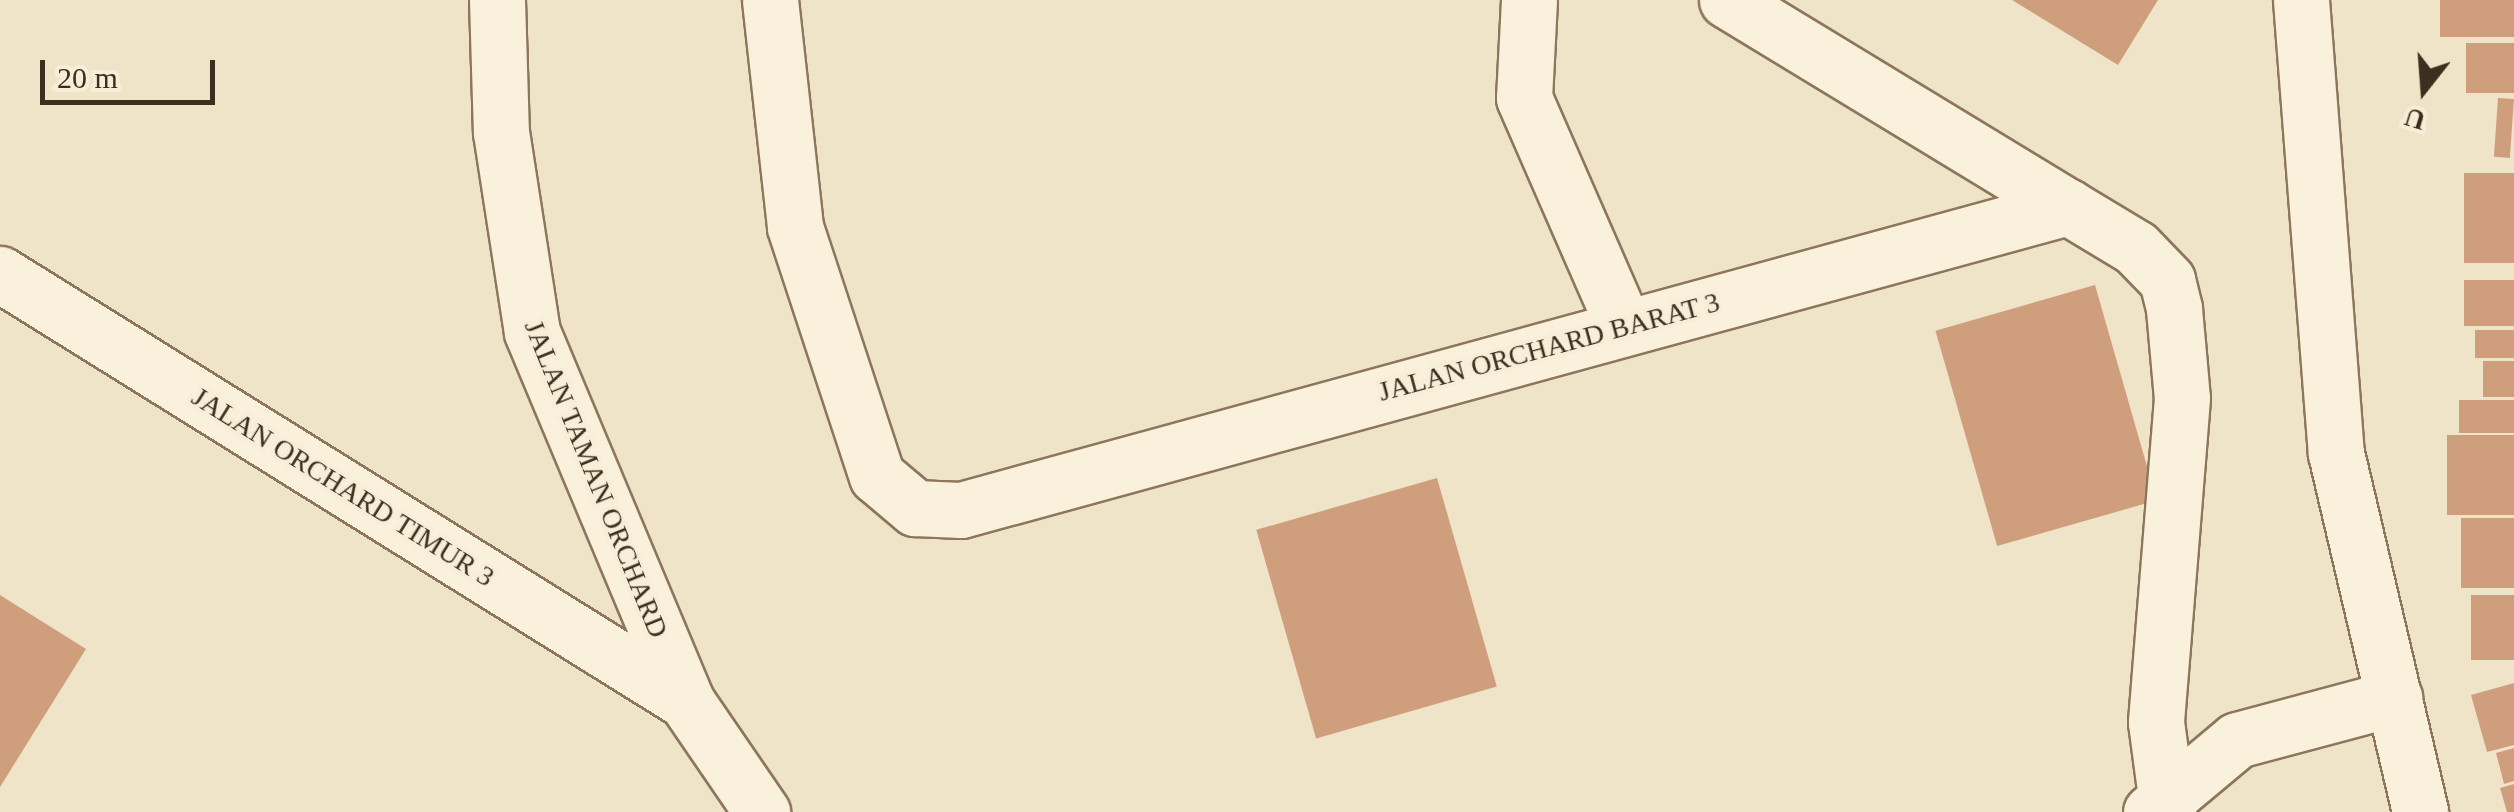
<!DOCTYPE html>
<html>
<head>
<meta charset="utf-8">
<style>
	body { margin:0 }
	#map { position:relative; width:2514px; height:812px; overflow:hidden; background:#f0e4c8; font-family:"Times New Roman",serif }
	div>[style] { position:absolute }
	.building>* { inset:0; background:#cf9f7d; transform-origin:0 0 }
	.roads { filter:drop-shadow(2px 0 #8d765c) drop-shadow(-2px 0 #8d765c) drop-shadow(0 2px #8d765c) drop-shadow(0 -2px #8d765c) }
	.minor>* { height:55px; margin:-27.5px; padding:0 27.5px; transform-origin:27.5px; border-radius:27.5px; background:#faf1dc }
	span { translate:-50% -50%; white-space:nowrap; text-align:center; line-height:1.15; -webkit-text-stroke:8px #f7eed8; paint-order:stroke }
	.street-label { font-size:28px; color:#3d2e20 }
	.north { position:absolute; left:2374px; top:40px; width:100px; height:100px; -webkit-text-stroke:8px #f7eed8; paint-order:stroke; rotate:197deg; font-size:28px; font-weight:700; line-height:40px; text-align:center; color:#3d2e20 }
	.north::after { content:''; display:block; margin:auto; width:35px; height:45px; background:#3d2e20; clip-path:polygon(50% 0,100% 100%,50% 72%,0 100%) }
	.scale { position:absolute; left:40px; top:60px; width:175px; height:45px; box-sizing:border-box; border:5px solid #3d2e20; border-top:0; padding-left:12px; font-size:30px; line-height:35px; white-space:nowrap; color:#3d2e20; -webkit-text-stroke:8px #f7eed8; paint-order:stroke }
</style>
</head>
<body>
<div id="map">
	<div class="building">
		<i style="clip-path:polygon(2012px 0,2158px 0,2118px 65px)"></i>
		<i style="left:2440px;top:0;width:74px;height:37px"></i>
		<i style="left:2514px;top:43px;width:50px;height:48px;rotate:90deg"></i>
		<i style="left:2498px;top:98px;width:16px;height:59px;rotate:4deg"></i>
		<i style="left:2514px;top:173px;width:90px;height:50px;rotate:90deg"></i>
		<i style="left:2514px;top:280px;width:46px;height:50px;rotate:90deg"></i>
		<i style="left:2095px;top:285px;width:224px;height:166px;rotate:74deg"></i>
		<i style="left:2514px;top:330px;width:28px;height:39px;rotate:90deg"></i>
		<i style="left:2483px;top:361px;width:31px;height:36px"></i>
		<i style="left:2514px;top:400px;width:33px;height:55px;rotate:90deg"></i>
		<i style="left:2514px;top:435px;width:80px;height:67px;rotate:90deg"></i>
		<i style="left:1437px;top:478px;width:217px;height:188px;rotate:74deg"></i>
		<i style="left:2514px;top:518px;width:70px;height:53px;rotate:90deg"></i>
		<i style="clip-path:polygon(0 595px,86px 649px,0 787px)"></i>
		<i style="left:2514px;top:595px;width:65px;height:43px;rotate:90deg"></i>
		<i style="clip-path:polygon(2514px 683px,2514px 745px,2487px 752px,2471px 695px)"></i>
		<i style="clip-path:polygon(2514px 748px,2514px 781px,2504px 784px,2496px 753px)"></i>
		<i style="clip-path:polygon(2514px 784px,2514px 812px,2507px 812px,2500px 788px)"></i>
	</div>
	<div class="roads">
		<div class="minor">
			<i style="left:497px;top:0;width:132px;rotate:88.3deg"></i>
			<i style="left:501px;top:132px;width:202px;rotate:81.2deg"></i>
			<i style="left:532px;top:332px;width:400px;rotate:67.3deg"></i>
			<i style="left:686px;top:701px;width:135px;rotate:55.6deg"></i>
			<i style="left:770px;top:0;width:228px;rotate:83.7deg"></i>
			<i style="left:795px;top:227px;width:262px;rotate:71.8deg"></i>
			<i style="left:877px;top:476px;width:50px;rotate:40.1deg"></i>
			<i style="left:915px;top:508px;width:46px;rotate:2.5deg"></i>
			<i style="left:961px;top:510px;width:1148px;rotate:-15.31deg"></i>
			<i style="left:2068px;top:207px;width:79px;rotate:31.1deg"></i>
			<i style="left:2136px;top:248px;width:45px;rotate:45.9deg"></i>
			<i style="left:2167px;top:280px;width:30px;rotate:76deg"></i>
			<i style="left:2174px;top:309px;width:89px;rotate:84.9deg"></i>
			<i style="left:2182px;top:398px;width:325px;rotate:94.6deg"></i>
			<i style="left:2156px;top:722px;width:91px;rotate:82.4deg"></i>
			<i style="left:1529px;top:0;width:98px;rotate:92.9deg"></i>
			<i style="left:1524px;top:98px;width:248px;rotate:66.4deg"></i>
			<i style="left:1727px;top:0;width:399px;rotate:31.3deg"></i>
			<i style="left:2301px;top:0;width:454px;rotate:85.6deg"></i>
			<i style="left:2336px;top:453px;width:369px;rotate:76.8deg"></i>
			<i style="left:0;top:274px;width:808px;rotate:31.9deg"></i>
			<i style="left:2151px;top:812px;width:112px;rotate:-39.9deg"></i>
			<i style="left:2237px;top:740px;width:163px;rotate:-15deg"></i>
		</div>
	</div>
	<div class="street-label">
		<span style="left:1549px;top:347px;rotate:-15deg">JALAN ORCHARD BARAT 3</span>
		<span style="left:596px;top:479px;rotate:68deg">JALAN TAMAN ORCHARD</span>
		<span style="left:343px;top:487px;rotate:32deg">JALAN ORCHARD TIMUR 3</span>
	</div>
	<div class="north">U</div>
	<div class="scale">20 m</div>
</div>
</body>
</html>
